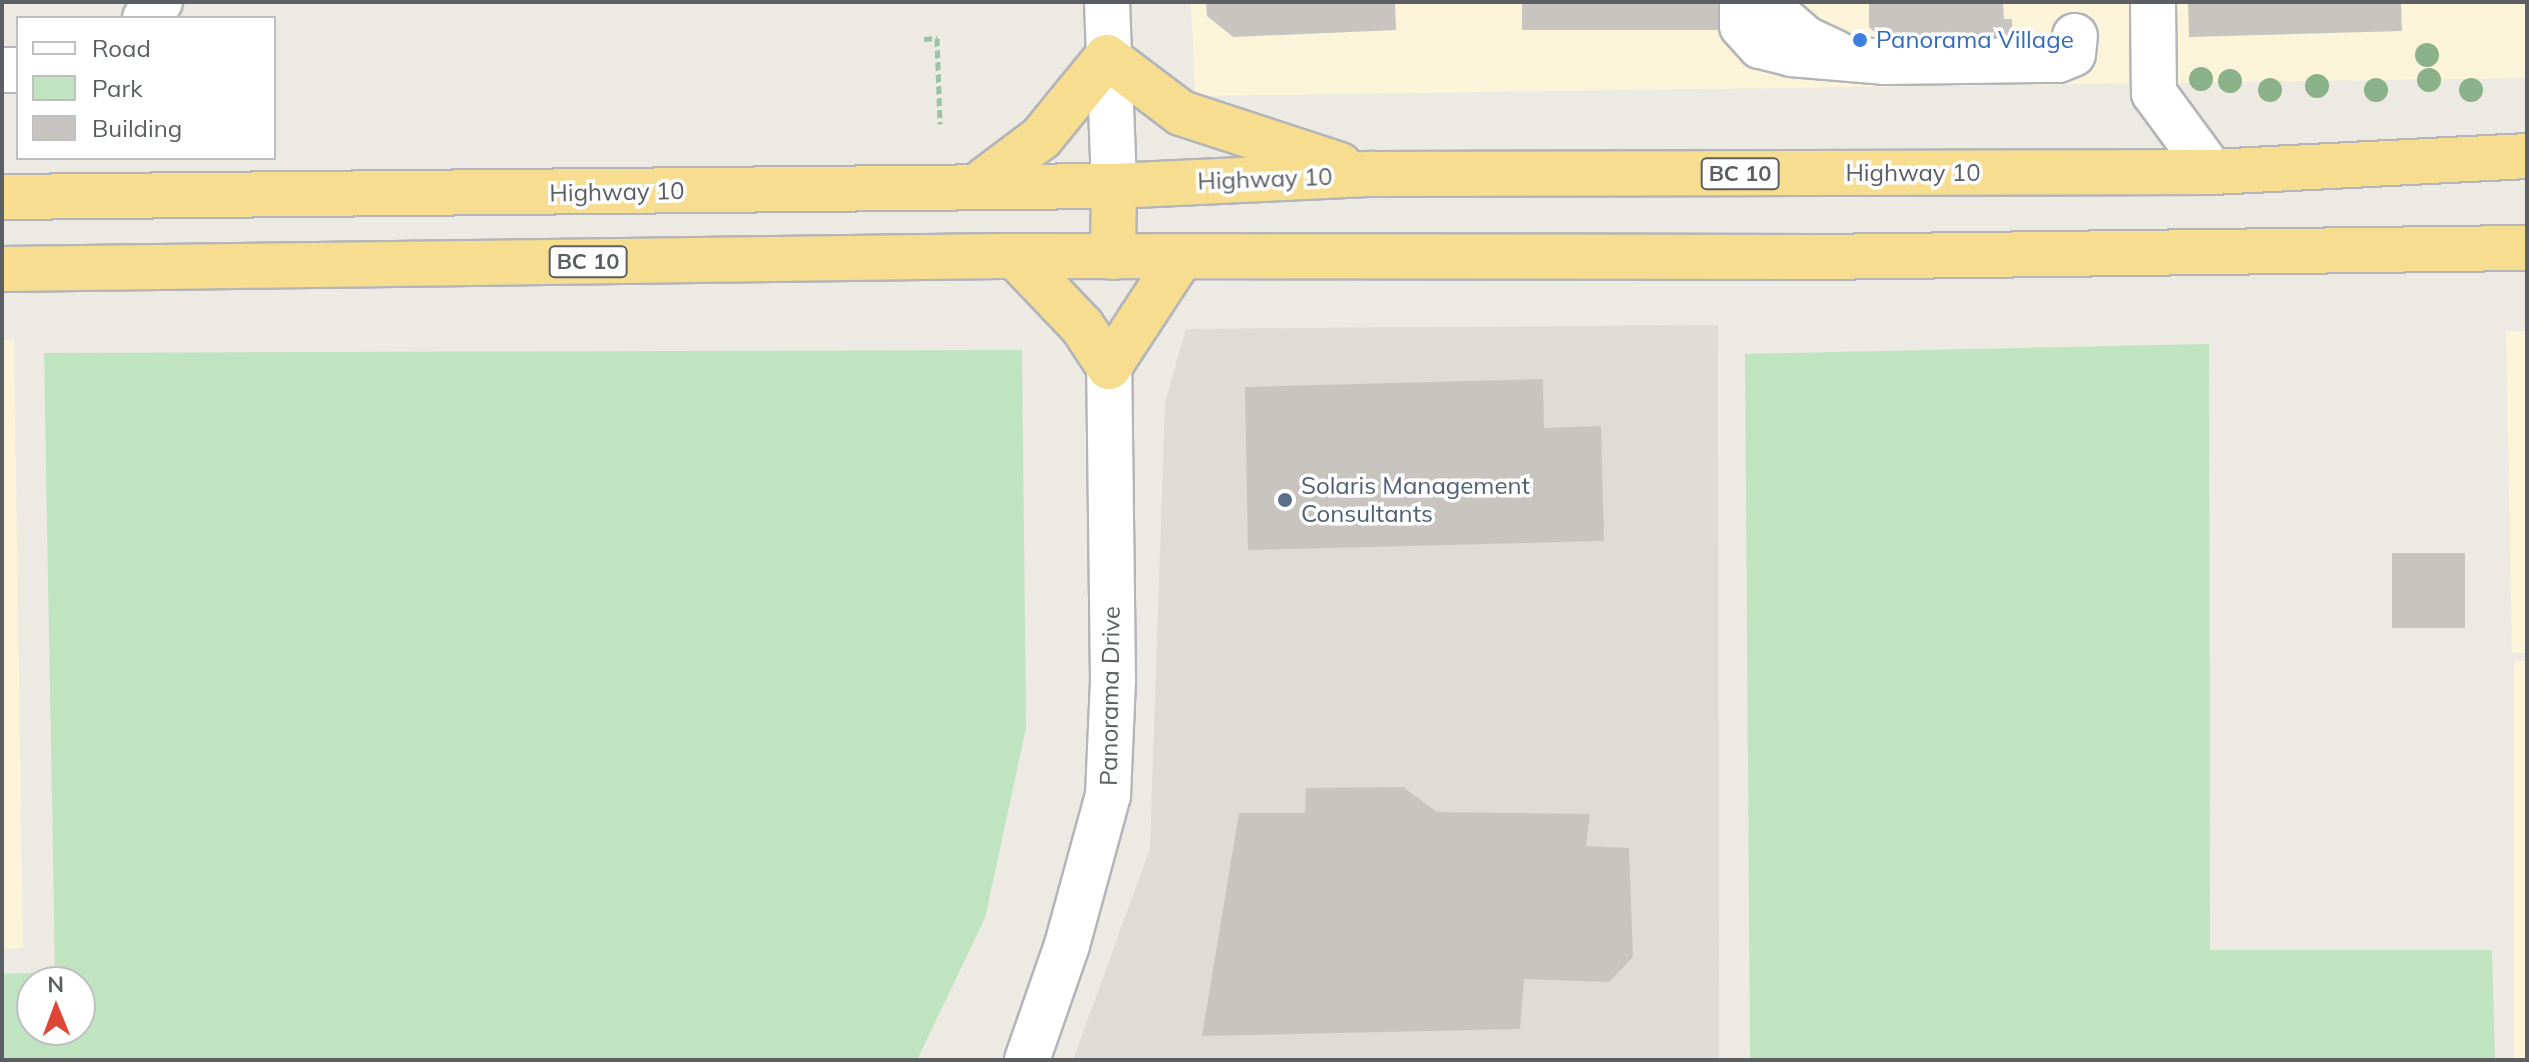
<!DOCTYPE html>
<html>
<head>
<meta charset="utf-8">
<style>
	body { margin:0 }
	#map { position:relative; width:2529px; height:1062px; overflow:hidden; background:#eceae2; font-family:Mulish,sans-serif }
	div>[style] { position:absolute }
	.commercial>* { inset:0; background:#fbf4d9; transform-origin:0 0 }
	.industrial>* { inset:0; background:#dedcd7 }
	.green>* { inset:0; background:#c0e3c0 }
	.building>* { inset:0; background:#c8c5c0; transform-origin:0 0 }
	.path>* { height:5px; margin-top:-2.5px; transform-origin:0; background:repeating-linear-gradient(90deg,#9ac3a6 0 8px,transparent 0 12px) }
	.roads { filter:drop-shadow(2px 0 #b3b5b9) drop-shadow(-2px 0 #b3b5b9) drop-shadow(0 2px #b3b5b9) drop-shadow(0 -2px #b3b5b9) }
	.minor>* { height:44px; margin:-22px; padding:0 22px; transform-origin:22px; border-radius:22px; background:#fff }
	.highway>* { height:44px; margin:-22px; padding:0 22px; transform-origin:22px; border-radius:22px; background:#f6dd90 }
	.trees>* { width:24px; height:24px; margin:-12px; border-radius:50%; background:#8ab188 }
	.dots>* { width:22px; height:22px; translate:-50% -50%; box-sizing:border-box; border:4px solid #fff; border-radius:50% }
	span { translate:-50% -50%; white-space:nowrap; text-align:center; line-height:1.15; -webkit-text-stroke:7px #fff; paint-order:stroke }
	.shield-label span { padding:2px 6px; background:#fff; border:2px solid; border-radius:6px; -webkit-text-stroke-width:0 }
	.shield-label { font-size:22px; color:#5b5e62; font-weight:700 }
	.shop-label { font-size:24px; color:#366cbe }
	.left { translate:0 -50%; text-align:left }
	.street-label { font-size:24px; color:#5b5e62 }
	.service-label { font-size:24px; color:#4e5e75 }
	.frame { position:absolute; inset:0; border:4px solid #5b5e62; pointer-events:none }
	.legend { position:absolute; left:16px; top:16px; width:260px; height:144px; box-sizing:border-box; background:#fff; border:2px solid #bdbfc0; margin:0; padding:10px 14px; list-style:none; font-size:24px; color:#5b5e62 }
	.legend li { display:flex; align-items:center; gap:16px; height:40px }
	.legend b { width:40px; border:2px solid #bdbfc0 }
	.north { position:absolute; left:16px; top:966px; width:80px; height:80px; box-sizing:border-box; background:#fff; border:2px solid #bdbfc0; border-radius:50%; rotate:359deg; font-size:22px; font-weight:700; line-height:32px; text-align:center; color:#5b5e62 }
	.north::after { content:''; display:block; margin:auto; width:28px; height:36px; background:#dd4637; clip-path:polygon(50% 0,100% 100%,50% 72%,0 100%) }
</style>
</head>
<body>
<div id="map">
	<div class="commercial">
		<i style="clip-path:polygon(1191px 2px,2527px 2px,2527px 78px,1195px 96px)"></i>
		<i style="clip-path:polygon(2506px 331px,2527px 331px,2527px 653px,2512px 653px)"></i>
		<i style="clip-path:polygon(2px 340px,14px 340px,23px 948px,2px 949px)"></i>
		<i style="left:2514px;top:661px;width:13px;height:399px"></i>
	</div>
	<div class="industrial">
		<i style="clip-path:polygon(1718px 325px,1719px 1060px,1073px 1060px,1150px 849px,1165px 403px,1186px 329px)"></i>
	</div>
	<div class="green">
		<i style="clip-path:polygon(2209px 344px,2210px 950px,2492px 950px,2495px 1060px,1750px 1060px,1745px 354px)"></i>
		<i style="clip-path:polygon(evenodd,1022px 350px,1026px 728px,985px 918px,917px 1060px,2px 1060px,2px 974px,55px 972px,44px 353px,1022px 350px,32px 982px,80px 982px,80px 1030px,32px 1030px,32px 982px)"></i>
	</div>
	<div class="building">
		<i style="clip-path:polygon(1206px 2px,1395px 2px,1396px 30px,1233px 37px,1207px 16px)"></i>
		<i style="left:1522px;top:2px;width:209px;height:28px"></i>
		<i style="clip-path:polygon(1869px 2px,2003px 2px,2004px 19px,2012px 19px,2012px 50px,1895px 51px,1869px 27px)"></i>
		<i style="clip-path:polygon(2188px 2px,2401px 2px,2402px 31px,2189px 37px)"></i>
		<i style="clip-path:polygon(1543px 379px,1544px 428px,1601px 426px,1604px 541px,1248px 550px,1245px 387px)"></i>
		<i style="left:2392px;top:553px;width:73px;height:75px"></i>
		<i style="clip-path:polygon(1403px 787px,1437px 812px,1590px 814px,1586px 846px,1629px 848px,1633px 957px,1609px 982px,1524px 979px,1520px 1029px,1202px 1036px,1239px 813px,1305px 813px,1306px 788px)"></i>
	</div>
	<div class="path">
		<i style="left:924px;top:39px;width:13px;rotate:-4deg"></i>
		<i style="left:937px;top:38px;width:86px;rotate:88deg"></i>
	</div>
	<div class="roads">
		<div class="minor">
			<i style="left:1107px;top:2px;width:184px;rotate:87.8deg"></i>
			<i style="left:1742px;top:2px;width:24px;rotate:90deg"></i>
			<i style="left:1742px;top:26px;width:27px;rotate:48deg"></i>
			<i style="left:1760px;top:46px;width:32px;rotate:14deg"></i>
			<i style="left:1791px;top:54px;width:93px;rotate:4.9deg"></i>
			<i style="left:1884px;top:62px;width:174px;rotate:-0.7deg"></i>
			<i style="left:2058px;top:60px;width:16px;rotate:-22deg"></i>
			<i style="left:2073px;top:54px;width:18px;rotate:-84deg"></i>
			<i style="left:1763px;top:2px;width:57px;rotate:40.7deg"></i>
			<i style="left:1806px;top:39px;width:33px;rotate:25deg"></i>
			<i style="left:2153px;top:2px;width:91px;rotate:89.4deg"></i>
			<i style="left:2154px;top:93px;width:98px;rotate:53.7deg"></i>
			<i style="left:145px;top:18px;width:22px;rotate:-47deg"></i>
			<i style="left:2px;top:70px;width:16px"></i>
			<i style="left:1027px;top:1060px;width:122px;rotate:-70.8deg"></i>
			<i style="left:1067px;top:945px;width:156px;rotate:-74.7deg"></i>
			<i style="left:1108px;top:795px;width:115px;rotate:-87.5deg"></i>
			<i style="left:1113px;top:680px;width:313px;rotate:-90.7deg"></i>
		</div>
		<div class="highway">
			<i style="left:977px;top:186px;width:80px;rotate:-36.9deg"></i>
			<i style="left:1041px;top:138px;width:104px;rotate:-50.8deg"></i>
			<i style="left:1107px;top:57px;width:93px;rotate:37.1deg"></i>
			<i style="left:1181px;top:113px;width:167px;rotate:18.1deg"></i>
			<i style="left:2px;top:197px;width:1112px;rotate:-0.57deg"></i>
			<i style="left:1114px;top:186px;width:259px;rotate:-2.7deg"></i>
			<i style="left:1373px;top:174px;width:839px;rotate:-0.14deg"></i>
			<i style="left:2212px;top:172px;width:315px;rotate:-2.9deg"></i>
			<i style="left:1015px;top:256px;width:97px;rotate:46.3deg"></i>
			<i style="left:1082px;top:326px;width:49px;rotate:56.6deg"></i>
			<i style="left:1109px;top:367px;width:131px;rotate:-56.8deg"></i>
			<i style="left:1113px;top:257px;width:71px;rotate:-89.2deg"></i>
			<i style="left:2px;top:269px;width:1013px;rotate:-0.74deg"></i>
			<i style="left:1015px;top:256px;width:801px;rotate:0.07deg"></i>
			<i style="left:1816px;top:257px;width:711px;rotate:-0.73deg"></i>
		</div>
	</div>
	<div class="trees">
		<i style="left:2427px;top:55px"></i>
		<i style="left:2201px;top:79px"></i>
		<i style="left:2429px;top:80px"></i>
		<i style="left:2230px;top:81px"></i>
		<i style="left:2317px;top:86px"></i>
		<i style="left:2270px;top:90px"></i>
		<i style="left:2376px;top:90px"></i>
		<i style="left:2471px;top:90px"></i>
	</div>
	<div class="dots">
		<i style="left:1860px;top:40px;background:#3f7fe0"></i>
		<i style="left:1285px;top:500px;background:#5c6f8a"></i>
	</div>
	<div class="shield-label">
		<span style="left:1740px;top:174px">BC 10</span>
		<span style="left:588px;top:262px">BC 10</span>
	</div>
	<div class="shop-label">
		<span class="left" style="left:1876px;top:40px">Panorama Village</span>
	</div>
	<div class="street-label">
		<span style="left:1913px;top:173px">Highway 10</span>
		<span style="left:1265px;top:179px;rotate:-2deg">Highway 10</span>
		<span style="left:617px;top:192px;rotate:-1deg">Highway 10</span>
		<span style="left:1110px;top:696px;rotate:-89deg">Panorama Drive</span>
	</div>
	<div class="service-label">
		<span class="left" style="left:1301px;top:500px">Solaris Management<br>Consultants</span>
	</div>
	<div class="frame"></div>
	<ul class="legend">
	<li><b style="height:10px;background:#fff"></b>Road</li>
	<li><b style="height:22px;background:#c0e3c0"></b>Park</li>
	<li><b style="height:22px;background:#c8c5c0"></b>Building</li>
	</ul>
	<div class="north">N</div>
</div>
</body>
</html>
